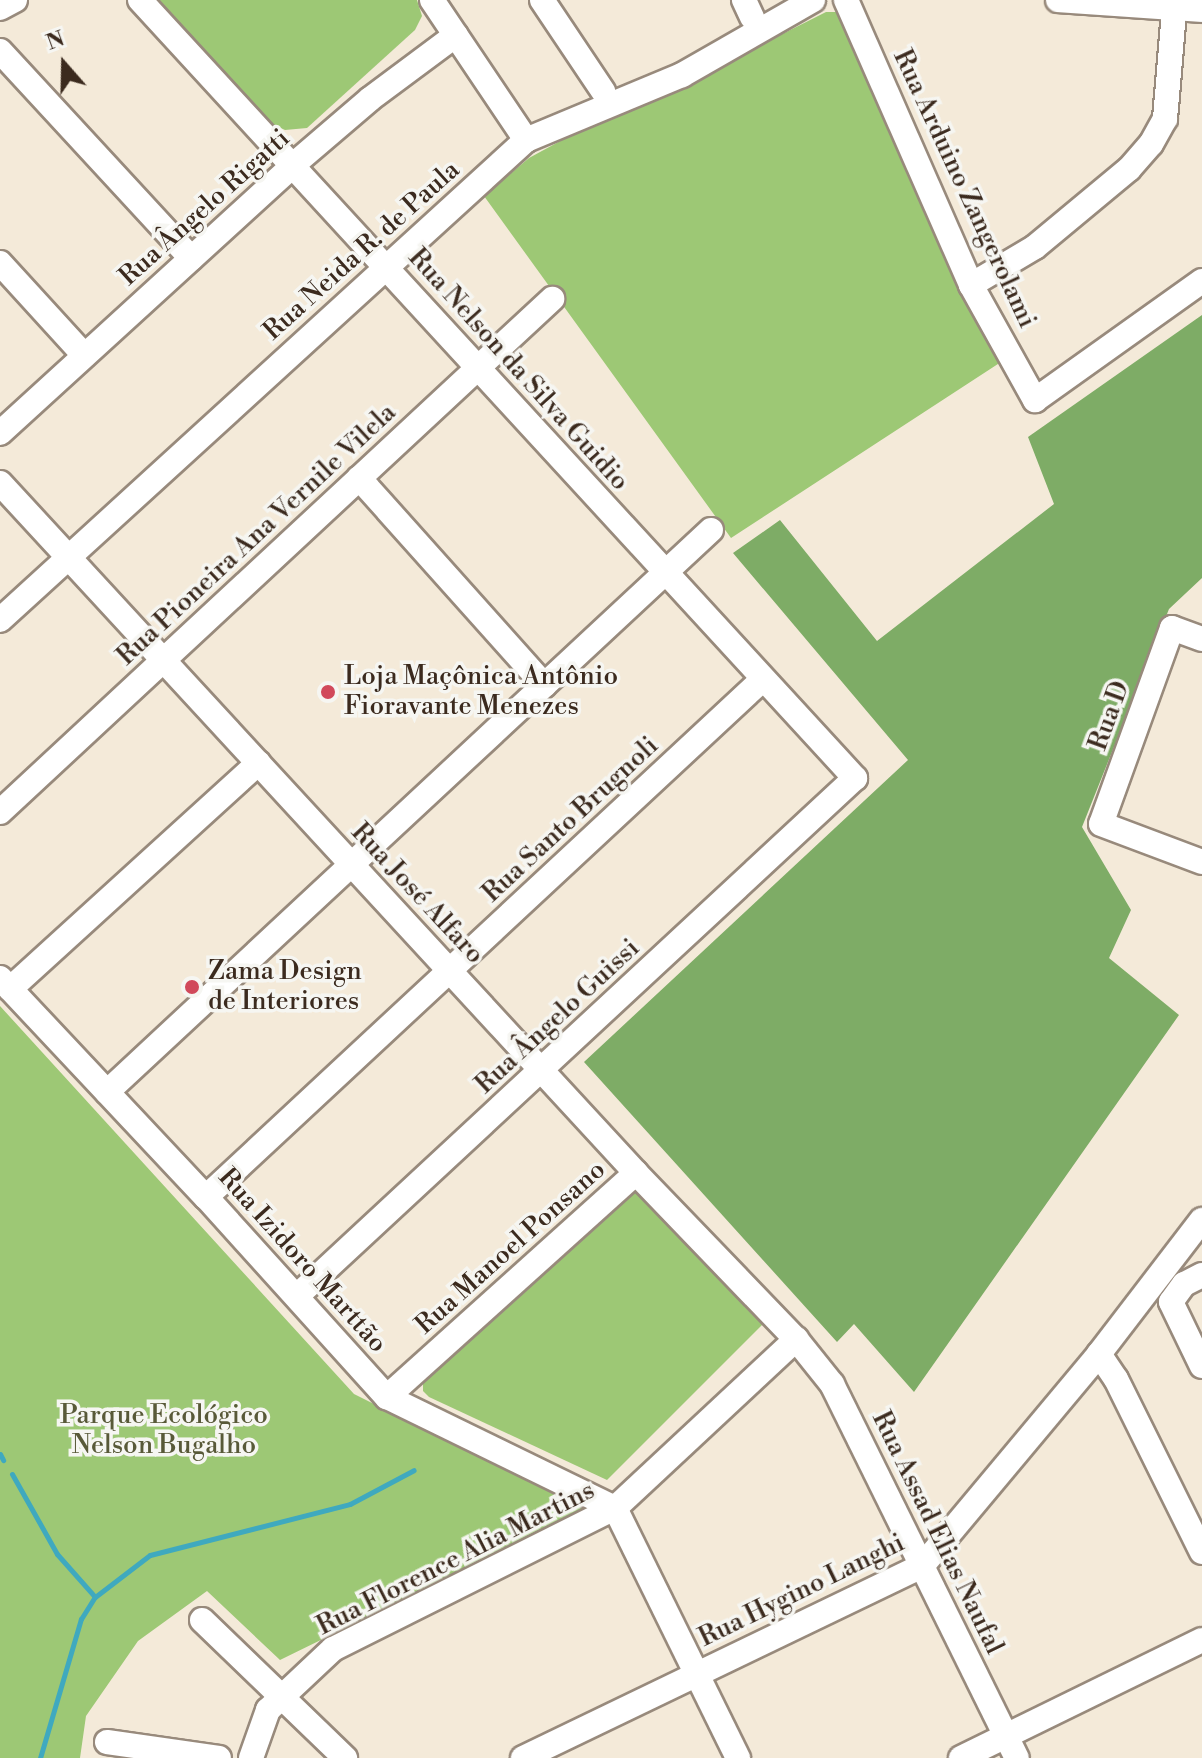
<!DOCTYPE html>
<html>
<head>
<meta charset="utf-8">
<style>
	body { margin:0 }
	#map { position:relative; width:1202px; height:1758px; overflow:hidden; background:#f4ead9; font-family:"Libre Bodoni",serif }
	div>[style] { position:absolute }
	.green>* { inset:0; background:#9dc875 }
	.forest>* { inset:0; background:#7eac66 }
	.stream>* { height:5px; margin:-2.5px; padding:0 2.5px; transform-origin:2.5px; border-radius:2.5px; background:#3fa9bf }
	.roads { filter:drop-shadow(2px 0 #988a7c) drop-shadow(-2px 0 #988a7c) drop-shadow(0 2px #988a7c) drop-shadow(0 -2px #988a7c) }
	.minor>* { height:24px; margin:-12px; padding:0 12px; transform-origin:12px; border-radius:12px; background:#fff }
	.dots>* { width:22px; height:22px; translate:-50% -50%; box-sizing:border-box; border:4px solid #f6f6f2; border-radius:50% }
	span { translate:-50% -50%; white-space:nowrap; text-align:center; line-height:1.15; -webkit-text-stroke:7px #f6f6f2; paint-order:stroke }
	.street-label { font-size:26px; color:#3b2a1e }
	.poi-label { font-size:26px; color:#3b2a1e }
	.left { translate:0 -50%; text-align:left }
	.park-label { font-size:26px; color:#585938 }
	.north { position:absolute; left:24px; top:24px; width:80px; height:80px; -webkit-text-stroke:6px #f6f6f2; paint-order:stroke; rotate:340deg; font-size:22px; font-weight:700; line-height:32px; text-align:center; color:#3b2a1e }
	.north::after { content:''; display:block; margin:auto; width:28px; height:36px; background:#3b2a1e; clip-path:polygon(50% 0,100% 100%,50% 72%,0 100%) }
</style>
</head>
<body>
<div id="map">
	<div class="green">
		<i style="clip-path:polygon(158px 0,417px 0,422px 16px,415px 30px,307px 128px,285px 130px,272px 124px)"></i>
		<i style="clip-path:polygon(826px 12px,838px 12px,1001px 362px,731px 538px,484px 196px,529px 158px,586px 127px,642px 105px)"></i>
		<i style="clip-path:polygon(0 1006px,354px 1394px,586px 1510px,280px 1660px,207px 1591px,138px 1641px,86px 1716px,80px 1758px,0 1758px)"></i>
		<i style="clip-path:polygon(637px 1186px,766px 1321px,607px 1480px,429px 1397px,423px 1391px,423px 1383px)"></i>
	</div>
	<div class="forest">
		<i style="clip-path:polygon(1202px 315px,1202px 578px,1169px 609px,1082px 827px,1131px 910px,1109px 958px,1179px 1015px,914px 1392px,854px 1324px,837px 1342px,584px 1062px,908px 760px,733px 553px,780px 520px,877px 641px,1054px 504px,1028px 437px)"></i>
	</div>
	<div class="stream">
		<i style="left:0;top:1454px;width:7px;rotate:63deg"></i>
		<i style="left:12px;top:1474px;width:92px;rotate:60.6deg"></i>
		<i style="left:57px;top:1554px;width:57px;rotate:48.5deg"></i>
		<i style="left:40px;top:1758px;width:145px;rotate:-73.6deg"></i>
		<i style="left:81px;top:1619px;width:26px;rotate:-58deg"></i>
		<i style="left:95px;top:1597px;width:69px;rotate:-37.4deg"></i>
		<i style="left:150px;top:1555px;width:206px;rotate:-14.3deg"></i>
		<i style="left:350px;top:1504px;width:72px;rotate:-28deg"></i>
	</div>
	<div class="roads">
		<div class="minor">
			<i style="left:140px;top:0;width:1057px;rotate:47.42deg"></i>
			<i style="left:855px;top:778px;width:761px;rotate:137.13deg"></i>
			<i style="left:432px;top:0;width:169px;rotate:56.1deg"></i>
			<i style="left:542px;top:0;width:110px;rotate:56.2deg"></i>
			<i style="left:744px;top:0;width:19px;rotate:65deg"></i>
			<i style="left:846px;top:0;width:311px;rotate:66.3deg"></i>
			<i style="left:971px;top:285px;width:132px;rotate:60.9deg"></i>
			<i style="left:1035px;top:400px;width:205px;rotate:-35.5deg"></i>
			<i style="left:1058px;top:0;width:144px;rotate:4deg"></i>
			<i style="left:0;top:8px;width:17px;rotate:-28deg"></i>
			<i style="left:0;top:51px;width:282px;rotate:47.3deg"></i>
			<i style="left:0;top:263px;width:125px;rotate:47.6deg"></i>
			<i style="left:971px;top:285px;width:74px;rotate:-30.7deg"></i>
			<i style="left:1035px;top:247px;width:122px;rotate:-39.7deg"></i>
			<i style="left:1129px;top:169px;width:33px;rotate:-49deg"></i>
			<i style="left:1151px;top:144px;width:29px;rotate:-61deg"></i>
			<i style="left:1165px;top:119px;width:119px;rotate:-85.2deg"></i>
			<i style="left:0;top:433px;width:397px;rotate:-42.4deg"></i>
			<i style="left:293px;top:165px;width:101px;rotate:-40.6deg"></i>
			<i style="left:370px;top:99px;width:107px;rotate:-36.7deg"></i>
			<i style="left:359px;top:478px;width:278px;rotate:48.2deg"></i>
			<i style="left:0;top:483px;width:938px;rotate:47.33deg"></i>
			<i style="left:636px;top:1173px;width:231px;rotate:46.1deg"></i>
			<i style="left:796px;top:1339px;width:58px;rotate:51.3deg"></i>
			<i style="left:832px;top:1384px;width:417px;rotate:63.7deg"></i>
			<i style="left:0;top:620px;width:712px;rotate:-42.38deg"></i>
			<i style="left:526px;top:140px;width:169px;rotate:-22.6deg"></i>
			<i style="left:682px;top:75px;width:151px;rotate:-29.8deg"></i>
			<i style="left:1202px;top:639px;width:32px;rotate:-160deg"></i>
			<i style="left:1172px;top:628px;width:208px;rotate:109.9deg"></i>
			<i style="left:1101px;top:824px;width:108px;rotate:20.6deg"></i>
			<i style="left:0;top:812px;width:754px;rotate:-42.9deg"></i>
			<i style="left:0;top:978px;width:301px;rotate:46.8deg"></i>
			<i style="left:206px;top:1197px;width:270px;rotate:47.9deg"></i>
			<i style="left:387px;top:1397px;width:254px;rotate:26deg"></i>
			<i style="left:615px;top:1508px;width:279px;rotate:63.8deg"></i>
			<i style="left:10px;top:989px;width:336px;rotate:-42.3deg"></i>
			<i style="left:107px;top:1092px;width:825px;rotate:-42.94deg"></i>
			<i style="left:206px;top:1197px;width:759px;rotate:-42.92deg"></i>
			<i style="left:1202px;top:1275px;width:20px;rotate:153deg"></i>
			<i style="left:1184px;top:1284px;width:22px;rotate:126deg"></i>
			<i style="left:1171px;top:1302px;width:71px;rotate:64.2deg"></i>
			<i style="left:1099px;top:1354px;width:30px;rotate:56deg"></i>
			<i style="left:1116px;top:1379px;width:193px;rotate:63.6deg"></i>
			<i style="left:387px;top:1397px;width:335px;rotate:-42deg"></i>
			<i style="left:202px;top:1620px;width:199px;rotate:44deg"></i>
			<i style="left:107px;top:1742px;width:113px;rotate:8.1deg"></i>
			<i style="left:251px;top:1758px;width:51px;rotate:-70.5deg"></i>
			<i style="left:268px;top:1710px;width:89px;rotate:-43.2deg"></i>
			<i style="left:333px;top:1649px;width:315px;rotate:-26.6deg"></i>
			<i style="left:615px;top:1508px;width:248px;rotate:-43deg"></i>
			<i style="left:523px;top:1758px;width:443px;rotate:-25.7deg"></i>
			<i style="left:922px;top:1566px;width:276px;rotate:-50.1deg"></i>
			<i style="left:1099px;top:1354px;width:169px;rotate:-52.5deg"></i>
			<i style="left:961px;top:1758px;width:268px;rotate:-26.1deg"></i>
		</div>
	</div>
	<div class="dots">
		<i style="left:328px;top:692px;background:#d1495b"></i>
		<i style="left:192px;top:987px;background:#d1495b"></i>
	</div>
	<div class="street-label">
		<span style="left:964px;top:189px;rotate:65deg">Rua Arduino Zangerolami</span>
		<span style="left:205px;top:208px;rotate:-42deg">Rua Ângelo Rigatti</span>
		<span style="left:362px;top:251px;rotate:-42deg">Rua Neida R. de Paula</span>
		<span style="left:518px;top:370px;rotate:48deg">Rua Nelson da Silva Guidio</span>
		<span style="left:257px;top:535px;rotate:-43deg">Rua Pioneira Ana Vernile Vilela</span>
		<span style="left:1110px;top:716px;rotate:-70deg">Rua D</span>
		<span style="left:571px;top:820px;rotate:-43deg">Rua Santo Brugnoli</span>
		<span style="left:417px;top:894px;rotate:47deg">Rua José Alfaro</span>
		<span style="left:558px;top:1017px;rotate:-43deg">Rua Ângelo Guissi</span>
		<span style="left:511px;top:1248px;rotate:-42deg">Rua Manoel Ponsano</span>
		<span style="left:302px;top:1261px;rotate:48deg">Rua Izidoro Marttão</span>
		<span style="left:937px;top:1533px;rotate:64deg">Rua Assad Elias Naufal</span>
		<span style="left:456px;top:1559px;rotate:-27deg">Rua Florence Alia Martins</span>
		<span style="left:802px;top:1591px;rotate:-26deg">Rua Hygino Langhi</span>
	</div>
	<div class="poi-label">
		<span class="left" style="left:344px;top:692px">Loja Maçônica Antônio<br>Fioravante Menezes</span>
		<span class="left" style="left:208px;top:987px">Zama Design<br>de Interiores</span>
	</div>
	<div class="park-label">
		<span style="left:164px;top:1431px">Parque Ecológico<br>Nelson Bugalho</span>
	</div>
	<div class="north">N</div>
</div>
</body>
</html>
